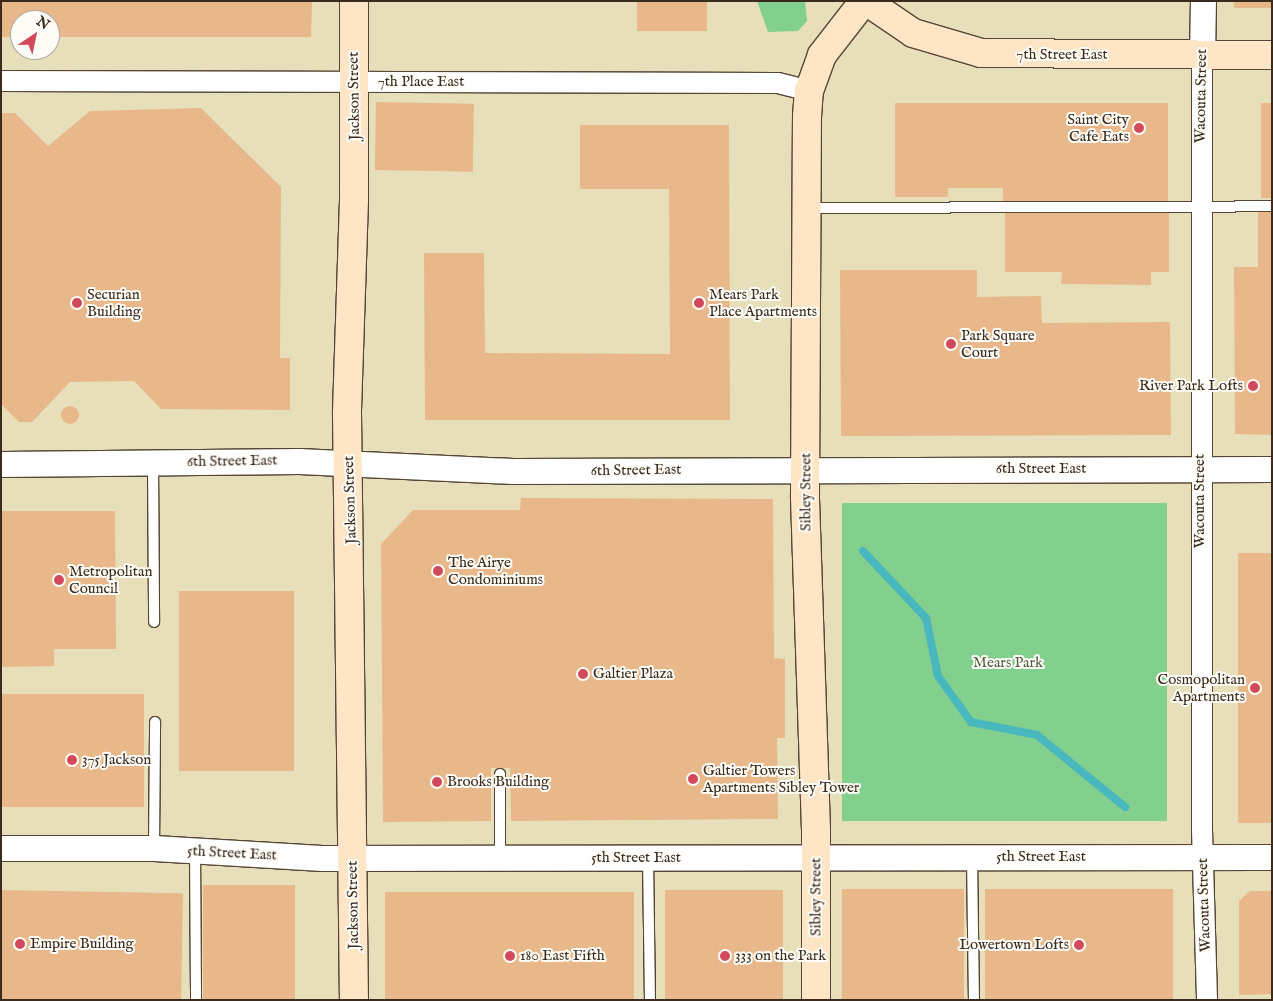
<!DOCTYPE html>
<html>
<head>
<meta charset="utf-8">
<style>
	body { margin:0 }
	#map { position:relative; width:1273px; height:1001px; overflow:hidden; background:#e7dfb9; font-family:"IM FELL English",serif }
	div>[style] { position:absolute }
	.green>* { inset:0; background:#83cf8d; transform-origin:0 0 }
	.stream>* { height:8px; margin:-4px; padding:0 4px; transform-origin:4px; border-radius:4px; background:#48b7be }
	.building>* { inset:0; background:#e8b88a; transform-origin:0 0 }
	.round { border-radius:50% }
	.roads { filter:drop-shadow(1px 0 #554535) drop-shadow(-1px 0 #554535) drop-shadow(0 1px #554535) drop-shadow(0 -1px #554535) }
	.service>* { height:10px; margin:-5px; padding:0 5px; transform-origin:5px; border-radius:5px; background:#fff }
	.minor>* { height:20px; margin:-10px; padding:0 10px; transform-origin:10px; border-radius:10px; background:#fff }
	.tertiary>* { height:25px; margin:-12.5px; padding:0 12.5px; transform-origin:12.5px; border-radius:12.5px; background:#fff }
	.secondary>* { height:28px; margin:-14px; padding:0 14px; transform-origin:14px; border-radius:14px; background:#fde5c5 }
	.dots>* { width:14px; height:14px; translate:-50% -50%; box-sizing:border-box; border:2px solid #fdfcf7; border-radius:50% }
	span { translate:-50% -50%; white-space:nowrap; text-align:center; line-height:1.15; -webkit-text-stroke:4px #fdfcf7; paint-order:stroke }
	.street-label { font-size:15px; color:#3b2a1e }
	.poi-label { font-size:15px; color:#3b2a1e }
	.right { translate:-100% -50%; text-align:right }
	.left { translate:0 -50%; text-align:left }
	.park-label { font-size:15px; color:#515c3f }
	.frame { position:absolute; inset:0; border:2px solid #3b2a1e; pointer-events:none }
	.north { position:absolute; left:10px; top:10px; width:50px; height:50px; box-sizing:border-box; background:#fdfcf7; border:1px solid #afa8a0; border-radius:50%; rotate:34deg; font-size:14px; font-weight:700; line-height:20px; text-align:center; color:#3b2a1e }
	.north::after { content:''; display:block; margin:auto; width:18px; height:22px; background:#d1495b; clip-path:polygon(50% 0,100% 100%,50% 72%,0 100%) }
</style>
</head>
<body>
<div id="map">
	<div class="green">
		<i style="clip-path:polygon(757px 1px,805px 1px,807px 21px,798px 31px,768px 32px)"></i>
		<i style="left:1167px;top:503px;width:318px;height:325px;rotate:90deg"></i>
	</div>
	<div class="stream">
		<i style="left:863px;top:551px;width:92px;rotate:46.8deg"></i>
		<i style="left:926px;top:618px;width:59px;rotate:78.3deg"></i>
		<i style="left:938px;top:676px;width:57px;rotate:54.3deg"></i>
		<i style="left:971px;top:722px;width:67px;rotate:11.1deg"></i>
		<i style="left:1037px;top:735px;width:114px;rotate:39.3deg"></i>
	</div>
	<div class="building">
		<i style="clip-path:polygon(1px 1px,312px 1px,311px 37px,50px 37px,50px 20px,20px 20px,20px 37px,1px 37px)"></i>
		<i style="left:637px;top:1px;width:70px;height:30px"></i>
		<i style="left:1234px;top:1px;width:38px;height:7px"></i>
		<i style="left:376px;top:102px;width:98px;height:68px;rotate:1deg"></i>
		<i style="clip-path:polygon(895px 103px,1168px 103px,1168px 203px,1003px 203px,1003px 188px,948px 188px,948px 197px,895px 197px)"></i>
		<i style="left:1261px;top:103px;width:11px;height:95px"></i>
		<i style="clip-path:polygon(201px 108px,281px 187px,280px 358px,290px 358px,290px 410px,161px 409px,134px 381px,70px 382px,32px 422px,19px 422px,1px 404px,1px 113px,15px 113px,48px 146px,90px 111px)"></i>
		<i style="clip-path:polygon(580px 125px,729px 125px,730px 420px,425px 420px,424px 253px,484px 253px,485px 353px,670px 354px,669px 189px,580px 189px)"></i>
		<i style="clip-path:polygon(1258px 211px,1272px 212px,1272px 435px,1235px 434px,1234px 267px,1258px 267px)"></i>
		<i style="clip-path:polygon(1005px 212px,1169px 213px,1169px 272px,1151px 272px,1151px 285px,1061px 284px,1062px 272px,1005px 272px)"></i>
		<i style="clip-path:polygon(840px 270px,977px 270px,977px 297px,1041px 296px,1042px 323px,1170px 322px,1171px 435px,841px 436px)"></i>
		<i class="round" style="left:61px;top:406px;width:18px;height:18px"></i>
		<i style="clip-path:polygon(521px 498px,773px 499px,774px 658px,785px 659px,785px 738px,777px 738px,778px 819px,511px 821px,510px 768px,491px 768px,491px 821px,383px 822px,381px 544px,413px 510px,520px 510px)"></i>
		<i style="clip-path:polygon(1px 511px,115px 511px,116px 649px,54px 649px,54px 666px,1px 667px)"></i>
		<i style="left:1238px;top:553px;width:34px;height:270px"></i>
		<i style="left:294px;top:591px;width:180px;height:115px;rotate:90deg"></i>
		<i style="left:1px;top:694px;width:143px;height:113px"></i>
		<i style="left:295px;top:885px;width:115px;height:92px;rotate:90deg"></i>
		<i style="left:842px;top:889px;width:122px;height:111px"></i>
		<i style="left:985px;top:889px;width:188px;height:111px"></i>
		<i style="left:1px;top:890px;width:182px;height:110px;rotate:1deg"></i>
		<i style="left:665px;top:890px;width:118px;height:110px"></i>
		<i style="clip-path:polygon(1250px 891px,1272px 891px,1272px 994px,1239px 995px,1239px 901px)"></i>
		<i style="left:385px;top:892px;width:249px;height:108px"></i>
	</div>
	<div class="roads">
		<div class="service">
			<i style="left:808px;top:208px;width:464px;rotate:-0.2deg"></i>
			<i style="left:153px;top:463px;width:159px;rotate:89.6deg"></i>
			<i style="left:500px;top:774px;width:83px;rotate:90deg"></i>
			<i style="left:154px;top:847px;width:125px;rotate:-89.5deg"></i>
			<i style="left:195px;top:851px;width:149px;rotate:89.6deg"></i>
			<i style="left:648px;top:858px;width:142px;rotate:89.2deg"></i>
			<i style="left:972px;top:858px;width:142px;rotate:89.2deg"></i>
		</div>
		<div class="minor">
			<i style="left:1202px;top:56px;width:774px;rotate:90deg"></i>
			<i style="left:1202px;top:830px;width:170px;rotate:88.3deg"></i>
			<i style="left:1px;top:81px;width:777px;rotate:0.15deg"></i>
			<i style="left:778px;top:83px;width:32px;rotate:14deg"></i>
		</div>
		<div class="tertiary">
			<i style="left:1202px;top:56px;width:55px;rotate:-89deg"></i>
			<i style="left:1px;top:464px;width:298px;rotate:-0.6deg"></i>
			<i style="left:299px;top:461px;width:214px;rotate:2.7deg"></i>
			<i style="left:513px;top:471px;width:759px;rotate:-0.15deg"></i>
			<i style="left:1px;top:848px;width:153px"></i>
			<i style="left:154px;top:848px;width:168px;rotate:3.4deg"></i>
			<i style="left:322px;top:858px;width:950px;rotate:-0.06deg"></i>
		</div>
		<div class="secondary">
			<i style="left:354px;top:1px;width:199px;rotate:90deg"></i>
			<i style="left:354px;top:200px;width:214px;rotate:91.9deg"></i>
			<i style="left:347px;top:414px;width:586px;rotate:89.32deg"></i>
			<i style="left:866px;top:1px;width:57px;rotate:34.2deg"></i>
			<i style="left:913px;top:33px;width:71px;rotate:16.4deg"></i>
			<i style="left:981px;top:53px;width:291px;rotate:0.4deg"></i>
			<i style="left:816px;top:1000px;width:170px;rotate:-90deg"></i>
			<i style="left:816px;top:830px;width:335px;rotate:-91.9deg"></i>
			<i style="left:805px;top:495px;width:378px;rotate:-89.7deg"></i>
			<i style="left:807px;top:117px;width:26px;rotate:-86deg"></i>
			<i style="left:809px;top:91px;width:38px;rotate:-70deg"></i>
			<i style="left:822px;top:55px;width:68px;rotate:-52.1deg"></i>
		</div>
	</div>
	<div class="dots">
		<i style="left:1139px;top:128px;background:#d1495b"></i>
		<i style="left:77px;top:303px;background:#d1495b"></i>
		<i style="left:699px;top:303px;background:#d1495b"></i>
		<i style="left:951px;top:344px;background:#d1495b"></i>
		<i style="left:1253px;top:386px;background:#d1495b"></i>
		<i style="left:438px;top:571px;background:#d1495b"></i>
		<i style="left:59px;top:580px;background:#d1495b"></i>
		<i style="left:583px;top:674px;background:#d1495b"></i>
		<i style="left:1255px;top:688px;background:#d1495b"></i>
		<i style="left:72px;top:760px;background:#d1495b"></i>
		<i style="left:693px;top:779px;background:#d1495b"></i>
		<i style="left:437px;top:782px;background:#d1495b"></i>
		<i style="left:20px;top:944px;background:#d1495b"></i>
		<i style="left:1079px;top:945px;background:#d1495b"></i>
		<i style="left:510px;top:956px;background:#d1495b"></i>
		<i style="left:725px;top:956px;background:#d1495b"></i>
	</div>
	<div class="street-label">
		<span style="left:1062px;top:55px">7th Street East</span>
		<span style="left:421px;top:82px">7th Place East</span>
		<span style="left:354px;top:96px;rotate:-91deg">Jackson Street</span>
		<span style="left:1201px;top:96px;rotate:-89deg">Wacouta Street</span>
		<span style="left:232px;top:461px;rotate:-1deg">6th Street East</span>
		<span style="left:1041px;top:469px">6th Street East</span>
		<span style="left:636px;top:470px;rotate:-1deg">6th Street East</span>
		<span style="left:806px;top:492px;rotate:-90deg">Sibley Street</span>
		<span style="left:350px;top:500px;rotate:-92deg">Jackson Street</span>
		<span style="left:1200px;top:501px;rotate:-90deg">Wacouta Street</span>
		<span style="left:232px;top:853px;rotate:3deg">5th Street East</span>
		<span style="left:1041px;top:857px">5th Street East</span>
		<span style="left:636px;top:858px">5th Street East</span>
		<span style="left:816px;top:897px;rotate:-90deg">Sibley Street</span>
		<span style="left:353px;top:905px;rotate:-91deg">Jackson Street</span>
		<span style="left:1204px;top:905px;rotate:-92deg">Wacouta Street</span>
	</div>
	<div class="poi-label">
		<span class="right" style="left:1129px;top:128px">Saint City<br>Cafe Eats</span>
		<span class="left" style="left:87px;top:303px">Securian<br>Building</span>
		<span class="left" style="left:709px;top:303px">Mears Park<br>Place Apartments</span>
		<span class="left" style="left:961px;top:344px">Park Square<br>Court</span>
		<span class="right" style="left:1243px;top:386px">River Park Lofts</span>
		<span class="left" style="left:448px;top:571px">The Airye<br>Condominiums</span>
		<span class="left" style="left:69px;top:580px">Metropolitan<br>Council</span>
		<span class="left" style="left:593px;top:674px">Galtier Plaza</span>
		<span class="right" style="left:1245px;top:688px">Cosmopolitan<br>Apartments</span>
		<span class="left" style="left:82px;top:760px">375 Jackson</span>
		<span class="left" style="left:703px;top:779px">Galtier Towers<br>Apartments Sibley Tower</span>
		<span class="left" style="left:447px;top:782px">Brooks Building</span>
		<span class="left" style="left:30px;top:944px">Empire Building</span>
		<span class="right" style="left:1069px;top:945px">Lowertown Lofts</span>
		<span class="left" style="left:520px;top:956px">180 East Fifth</span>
		<span class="left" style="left:735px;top:956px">333 on the Park</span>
	</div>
	<div class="park-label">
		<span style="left:1008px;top:663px">Mears Park</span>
	</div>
	<div class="frame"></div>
	<div class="north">N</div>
</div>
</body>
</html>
